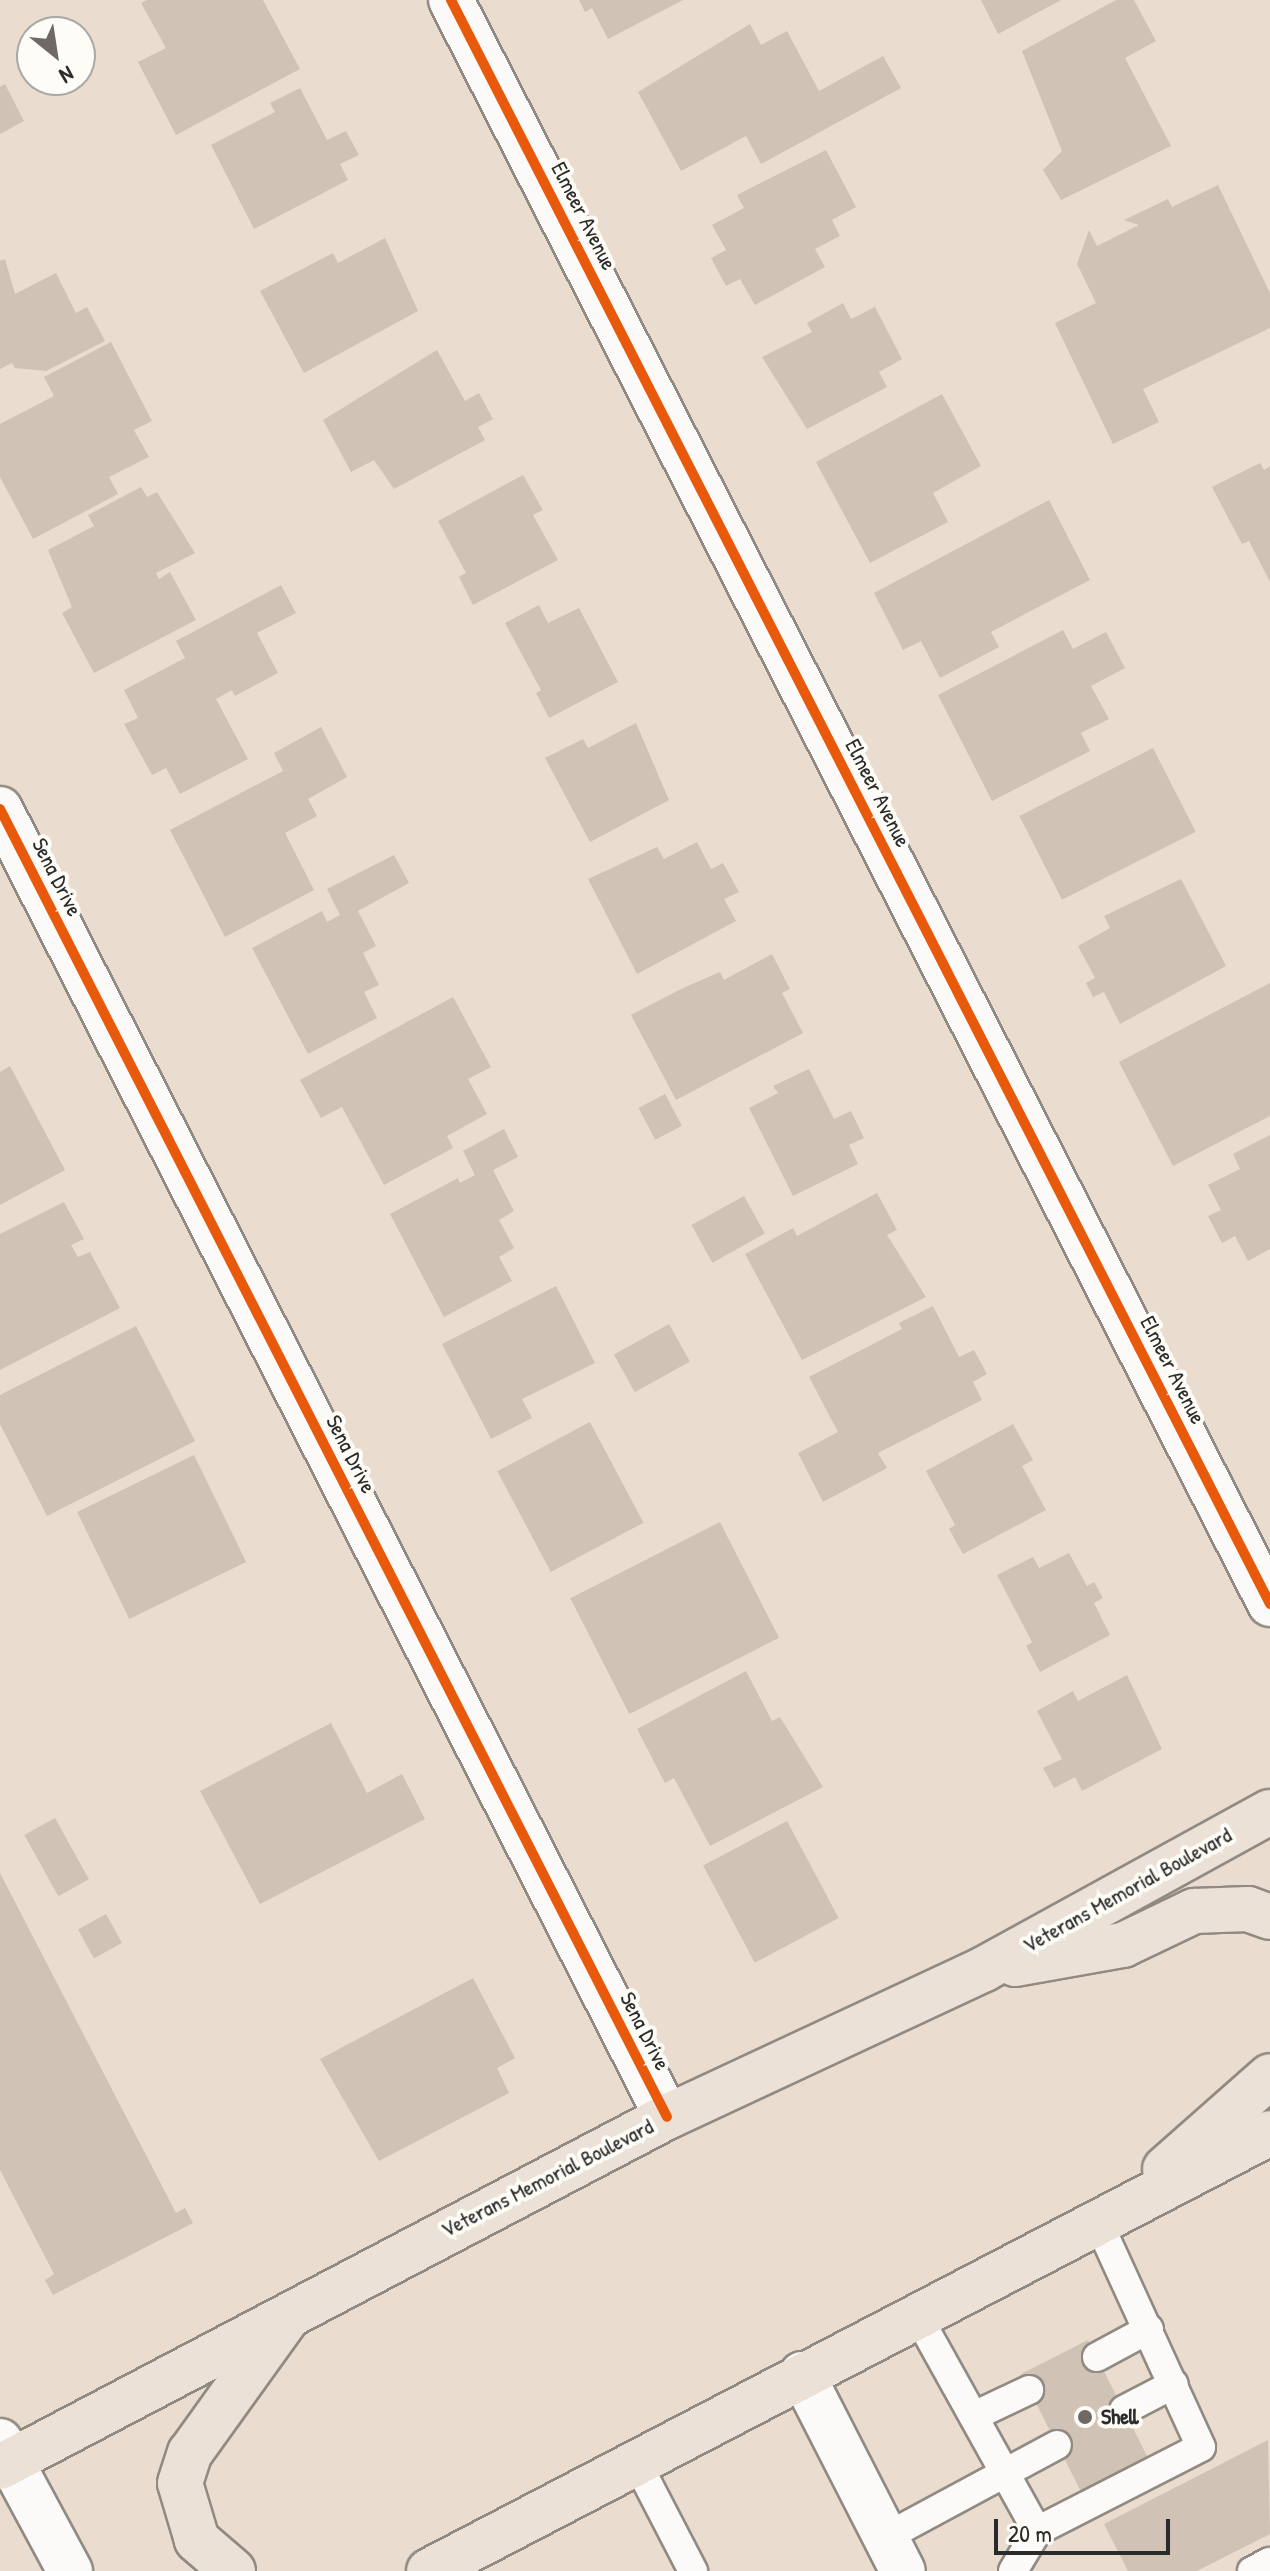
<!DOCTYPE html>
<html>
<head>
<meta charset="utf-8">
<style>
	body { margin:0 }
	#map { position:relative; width:1270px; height:2571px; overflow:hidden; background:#eadcce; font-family:"Patrick Hand",sans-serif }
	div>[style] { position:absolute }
	.building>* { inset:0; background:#d0c3b5; transform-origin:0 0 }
	.roads { filter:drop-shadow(2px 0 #908a82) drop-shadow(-2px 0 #908a82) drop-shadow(0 2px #908a82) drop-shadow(0 -2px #908a82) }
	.service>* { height:28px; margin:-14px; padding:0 14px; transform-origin:14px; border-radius:14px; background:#fcfaf8 }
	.minor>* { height:44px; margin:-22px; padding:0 22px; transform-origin:22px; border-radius:22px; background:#fcfaf8 }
	.primary>* { height:44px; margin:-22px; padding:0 22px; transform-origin:22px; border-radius:22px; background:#ebe1d6 }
	.cycleway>* { height:10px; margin:-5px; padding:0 5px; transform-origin:5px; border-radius:5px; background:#e8590c }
	.dots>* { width:22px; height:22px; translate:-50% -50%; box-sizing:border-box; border:4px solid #fdfcf7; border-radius:50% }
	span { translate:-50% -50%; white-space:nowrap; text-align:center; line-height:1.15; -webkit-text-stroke:8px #fdfcf7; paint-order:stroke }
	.street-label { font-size:22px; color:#2b2b2b }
	.poi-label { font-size:22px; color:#2b2b2b; font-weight:700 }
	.left { translate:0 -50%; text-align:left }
	.north { position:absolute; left:16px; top:16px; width:80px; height:80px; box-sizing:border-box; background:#fdfcf7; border:2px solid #a9a8a5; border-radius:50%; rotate:150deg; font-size:22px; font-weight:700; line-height:32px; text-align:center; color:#2b2b2b }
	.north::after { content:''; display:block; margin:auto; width:28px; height:36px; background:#6e6964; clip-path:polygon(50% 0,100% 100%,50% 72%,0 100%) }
	.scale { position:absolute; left:994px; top:2519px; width:176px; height:36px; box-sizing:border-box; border:4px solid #2b2b2b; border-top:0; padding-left:10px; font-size:24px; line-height:28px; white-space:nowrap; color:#2b2b2b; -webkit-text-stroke:6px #fdfcf7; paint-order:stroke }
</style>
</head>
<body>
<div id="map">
	<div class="building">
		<i style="clip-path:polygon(147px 0,263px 0,300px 69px,176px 135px,138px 62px,166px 48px,141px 3px)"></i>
		<i style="clip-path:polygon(579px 0,683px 0,608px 39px,592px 8px,585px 12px)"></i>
		<i style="clip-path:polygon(981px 0,1061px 0,998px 34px)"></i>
		<i style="clip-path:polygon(1116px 0,1134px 0,1156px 41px,1125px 58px,1171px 146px,1061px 200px,1043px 170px,1062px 151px,1022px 51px)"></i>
		<i style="clip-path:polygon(750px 24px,761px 45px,787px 31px,819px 91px,883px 56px,901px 88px,761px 164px,746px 136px,681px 171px,638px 92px)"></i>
		<i style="clip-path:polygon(5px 84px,24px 121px,0 134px,0 87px)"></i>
		<i style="clip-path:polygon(300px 88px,327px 140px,346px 131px,359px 155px,340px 164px,348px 180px,254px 229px,211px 145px,275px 112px,270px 103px)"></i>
		<i style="clip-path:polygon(826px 150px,856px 207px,832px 220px,840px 236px,815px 249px,825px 267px,755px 305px,740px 279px,726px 286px,711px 258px,726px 250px,712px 225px,744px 208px,737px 195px)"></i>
		<i style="clip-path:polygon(1218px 185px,1270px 293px,1270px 328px,1143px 389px,1159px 422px,1113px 444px,1055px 323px,1096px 303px,1077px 264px,1089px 230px,1097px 246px,1139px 225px,1124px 220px,1168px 199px,1172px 207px)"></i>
		<i style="clip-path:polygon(385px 238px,418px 311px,304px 373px,260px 291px,333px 253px,338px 263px)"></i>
		<i style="clip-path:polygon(5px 259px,15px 294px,56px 273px,76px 313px,87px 307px,105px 341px,46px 371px,15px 368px,12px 363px,0 369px,0 261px)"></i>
		<i style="clip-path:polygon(843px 303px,851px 319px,875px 307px,902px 359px,879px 372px,887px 387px,807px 429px,762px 357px,812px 332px,807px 323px)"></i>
		<i style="clip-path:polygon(111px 342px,152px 421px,134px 430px,149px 457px,109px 477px,118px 494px,33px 539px,0 477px,0 424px,54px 396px,44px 377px)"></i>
		<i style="clip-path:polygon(437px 350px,465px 401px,479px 393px,493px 419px,478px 427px,485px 440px,394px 489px,374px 460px,351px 472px,323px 420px)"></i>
		<i style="clip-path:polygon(942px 394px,981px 466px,933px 493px,948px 522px,870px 563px,816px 462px)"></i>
		<i style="clip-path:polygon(1260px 463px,1264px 470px,1270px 466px,1270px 582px,1249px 541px,1242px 544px,1212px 487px)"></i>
		<i style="clip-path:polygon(523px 475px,543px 510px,533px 515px,558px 560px,473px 605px,459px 577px,466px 573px,438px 521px)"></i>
		<i style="clip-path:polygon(141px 487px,147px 497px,157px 492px,195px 553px,156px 573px,159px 579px,170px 572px,196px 620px,94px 673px,62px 613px,72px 607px,48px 550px,94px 526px,88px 515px)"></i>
		<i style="clip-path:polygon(1049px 500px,1090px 580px,991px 632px,999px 647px,940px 678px,921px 641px,903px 650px,874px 593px)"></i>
		<i style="clip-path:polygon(281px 585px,296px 613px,257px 633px,278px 673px,235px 696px,232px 690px,216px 699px,248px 759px,180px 794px,166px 768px,152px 775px,124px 724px,138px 718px,124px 690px,185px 658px,176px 641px)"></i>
		<i style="clip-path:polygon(539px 605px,548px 623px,579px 608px,618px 682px,549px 718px,536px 693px,541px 690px,505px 623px)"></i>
		<i style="clip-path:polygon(1063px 630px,1073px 649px,1106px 632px,1125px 668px,1091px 686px,1109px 719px,1081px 733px,1090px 751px,992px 801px,938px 695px)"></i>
		<i style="clip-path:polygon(636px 723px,669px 800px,590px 842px,545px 758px,583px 739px,588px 748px)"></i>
		<i style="clip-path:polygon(321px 727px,347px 777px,308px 799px,317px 816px,285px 833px,314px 890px,225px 937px,170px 830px,283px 771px,274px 753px)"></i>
		<i style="left:1153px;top:748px;width:94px;height:150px;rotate:63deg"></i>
		<i style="clip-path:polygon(697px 842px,711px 869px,723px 863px,739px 892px,724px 899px,736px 921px,637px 974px,588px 879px,657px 847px,664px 859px)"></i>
		<i style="clip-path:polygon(394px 855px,409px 883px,358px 911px,376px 946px,363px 953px,379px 985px,364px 992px,377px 1018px,308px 1054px,252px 948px,322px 911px,327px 922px,340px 915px,327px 889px)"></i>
		<i style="clip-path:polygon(1181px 879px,1226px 966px,1120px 1024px,1104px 992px,1093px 997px,1086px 983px,1095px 978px,1078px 946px,1110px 928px,1104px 916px)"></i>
		<i style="clip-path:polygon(772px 954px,790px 989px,782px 993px,803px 1033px,676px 1100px,631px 1015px,683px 988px,720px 972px,724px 980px)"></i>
		<i style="clip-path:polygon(1270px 983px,1270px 1116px,1173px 1166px,1119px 1062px)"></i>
		<i style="clip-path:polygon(453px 997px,491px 1067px,468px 1079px,487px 1114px,447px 1136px,453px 1148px,384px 1185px,342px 1107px,321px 1118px,300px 1080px)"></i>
		<i style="clip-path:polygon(10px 1066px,65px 1170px,0 1205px,0 1072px)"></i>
		<i style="clip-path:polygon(809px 1069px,834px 1119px,851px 1111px,864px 1138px,849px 1145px,858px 1164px,793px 1196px,749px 1108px,778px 1093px,773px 1086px)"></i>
		<i style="left:665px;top:1094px;width:36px;height:30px;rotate:62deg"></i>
		<i style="clip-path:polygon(504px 1129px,518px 1157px,493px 1170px,514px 1211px,499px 1220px,514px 1248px,499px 1257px,512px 1281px,444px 1317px,390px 1214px,458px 1178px,460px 1183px,475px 1175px,463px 1151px)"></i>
		<i style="clip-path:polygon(1270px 1135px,1270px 1249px,1248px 1261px,1235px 1236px,1222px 1243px,1208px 1216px,1221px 1210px,1208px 1185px,1240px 1169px,1233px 1154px)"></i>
		<i style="clip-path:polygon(877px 1193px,897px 1230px,887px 1235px,926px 1297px,802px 1360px,745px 1254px,793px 1228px,797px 1236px)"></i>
		<i style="left:744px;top:1196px;width:43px;height:60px;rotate:61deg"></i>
		<i style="clip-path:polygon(64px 1202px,84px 1239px,71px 1245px,78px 1257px,90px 1252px,120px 1308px,0 1370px,0 1234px)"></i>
		<i style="clip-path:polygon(556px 1286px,595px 1363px,522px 1399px,532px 1418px,491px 1439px,442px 1344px)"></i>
		<i style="clip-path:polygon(933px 1306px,959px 1357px,974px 1350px,987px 1374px,973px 1382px,982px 1400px,878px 1453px,887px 1468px,823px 1502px,798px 1453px,838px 1432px,809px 1377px,902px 1329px,899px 1323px)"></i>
		<i style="left:669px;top:1324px;width:43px;height:63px;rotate:61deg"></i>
		<i style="clip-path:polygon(136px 1326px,195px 1441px,47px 1516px,0 1424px,0 1395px)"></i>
		<i style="left:590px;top:1422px;width:114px;height:105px;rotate:62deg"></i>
		<i style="clip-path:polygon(1013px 1424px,1033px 1460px,1022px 1466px,1046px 1510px,963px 1554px,949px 1529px,955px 1525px,926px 1471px)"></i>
		<i style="left:194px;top:1455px;width:119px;height:130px;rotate:64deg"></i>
		<i style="left:720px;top:1522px;width:130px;height:168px;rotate:63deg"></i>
		<i style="clip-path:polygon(1069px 1553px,1087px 1586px,1094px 1582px,1103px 1598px,1094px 1603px,1110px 1635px,1040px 1672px,1026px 1646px,1032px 1642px,997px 1575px,1033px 1557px,1039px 1568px)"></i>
		<i style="clip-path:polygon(746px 1671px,772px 1721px,780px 1717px,823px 1787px,710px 1846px,674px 1778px,665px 1783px,637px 1729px)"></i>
		<i style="clip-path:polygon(1127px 1675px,1162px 1749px,1082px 1791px,1075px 1777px,1054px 1788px,1043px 1768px,1062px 1759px,1037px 1711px,1073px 1691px,1078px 1701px)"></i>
		<i style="clip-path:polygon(331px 1723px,367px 1793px,402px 1774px,425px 1819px,260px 1904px,200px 1791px)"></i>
		<i style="left:55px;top:1818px;width:70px;height:35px;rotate:61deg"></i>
		<i style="left:787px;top:1821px;width:110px;height:95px;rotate:62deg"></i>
		<i style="clip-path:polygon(0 1873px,176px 2213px,185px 2208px,193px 2223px,53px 2295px,45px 2280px,54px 2274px,0 2170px)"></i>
		<i style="left:106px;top:1914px;width:33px;height:32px;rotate:61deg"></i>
		<i style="clip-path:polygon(473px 1978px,515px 2058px,497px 2068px,509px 2093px,379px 2161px,320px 2059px)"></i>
		<i style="left:1088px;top:2340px;width:134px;height:75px;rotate:63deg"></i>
		<i style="clip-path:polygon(1268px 2440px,1270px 2534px,1197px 2571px,1128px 2571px,1104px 2524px)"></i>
	</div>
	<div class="roads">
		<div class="service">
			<i style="left:918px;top:2317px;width:245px;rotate:60.9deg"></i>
			<i style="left:1037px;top:2531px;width:184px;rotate:-27.1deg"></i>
			<i style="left:1201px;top:2447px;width:247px;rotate:-114.6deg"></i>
			<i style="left:1097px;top:2357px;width:59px;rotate:-28.3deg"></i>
			<i style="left:1124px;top:2410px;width:56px;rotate:-27.5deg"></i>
			<i style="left:974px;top:2416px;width:61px;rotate:-25.3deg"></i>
			<i style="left:637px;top:2463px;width:122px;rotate:62.6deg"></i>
			<i style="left:886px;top:2537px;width:194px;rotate:-28.3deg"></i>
			<i style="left:1013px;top:2571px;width:47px;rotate:-59deg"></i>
			<i style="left:1252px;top:2571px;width:20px;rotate:-27deg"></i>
		</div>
		<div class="minor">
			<i style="left:451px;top:0;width:1801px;rotate:62.95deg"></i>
			<i style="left:0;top:809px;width:1468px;rotate:62.98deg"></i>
			<i style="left:802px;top:2374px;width:221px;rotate:62.9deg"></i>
			<i style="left:0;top:2441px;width:148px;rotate:61.7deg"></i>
		</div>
		<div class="primary">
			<i style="left:1015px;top:1964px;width:110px;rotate:-10deg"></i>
			<i style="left:1123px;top:1945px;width:79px;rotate:-25.6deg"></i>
			<i style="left:1194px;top:1911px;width:54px;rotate:-2.1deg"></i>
			<i style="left:1248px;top:1909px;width:23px;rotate:20deg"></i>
			<i style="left:1165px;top:2169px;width:140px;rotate:-41.5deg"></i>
			<i style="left:0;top:2467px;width:753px;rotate:-27.69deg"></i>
			<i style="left:667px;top:2117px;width:350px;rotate:-25deg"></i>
			<i style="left:984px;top:1969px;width:326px;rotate:-28.8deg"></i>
			<i style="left:233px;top:2571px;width:48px;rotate:-139.3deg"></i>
			<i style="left:197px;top:2540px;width:59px;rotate:-106.6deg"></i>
			<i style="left:180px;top:2483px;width:32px;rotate:-72deg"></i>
			<i style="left:190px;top:2453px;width:166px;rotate:-54.3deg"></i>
			<i style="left:429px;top:2571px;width:948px;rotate:-27.51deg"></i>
		</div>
	</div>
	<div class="cycleway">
		<i style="left:451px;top:0;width:1801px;rotate:62.95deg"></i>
		<i style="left:0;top:809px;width:1468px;rotate:62.98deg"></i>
	</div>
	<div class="dots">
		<i style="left:1085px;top:2417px;background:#6e6964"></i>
	</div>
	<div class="street-label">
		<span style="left:584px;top:216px;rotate:63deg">Elmeer Avenue</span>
		<span style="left:878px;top:793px;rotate:63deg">Elmeer Avenue</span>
		<span style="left:57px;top:877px;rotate:63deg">Sena Drive</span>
		<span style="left:1173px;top:1370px;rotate:63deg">Elmeer Avenue</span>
		<span style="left:351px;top:1454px;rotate:63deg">Sena Drive</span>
		<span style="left:1127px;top:1890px;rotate:-29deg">Veterans Memorial Boulevard</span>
		<span style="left:645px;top:2031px;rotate:63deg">Sena Drive</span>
		<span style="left:547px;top:2178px;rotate:-27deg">Veterans Memorial Boulevard</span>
	</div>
	<div class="poi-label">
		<span class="left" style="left:1101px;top:2417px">Shell</span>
	</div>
	<div class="north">N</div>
	<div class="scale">20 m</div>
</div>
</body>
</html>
